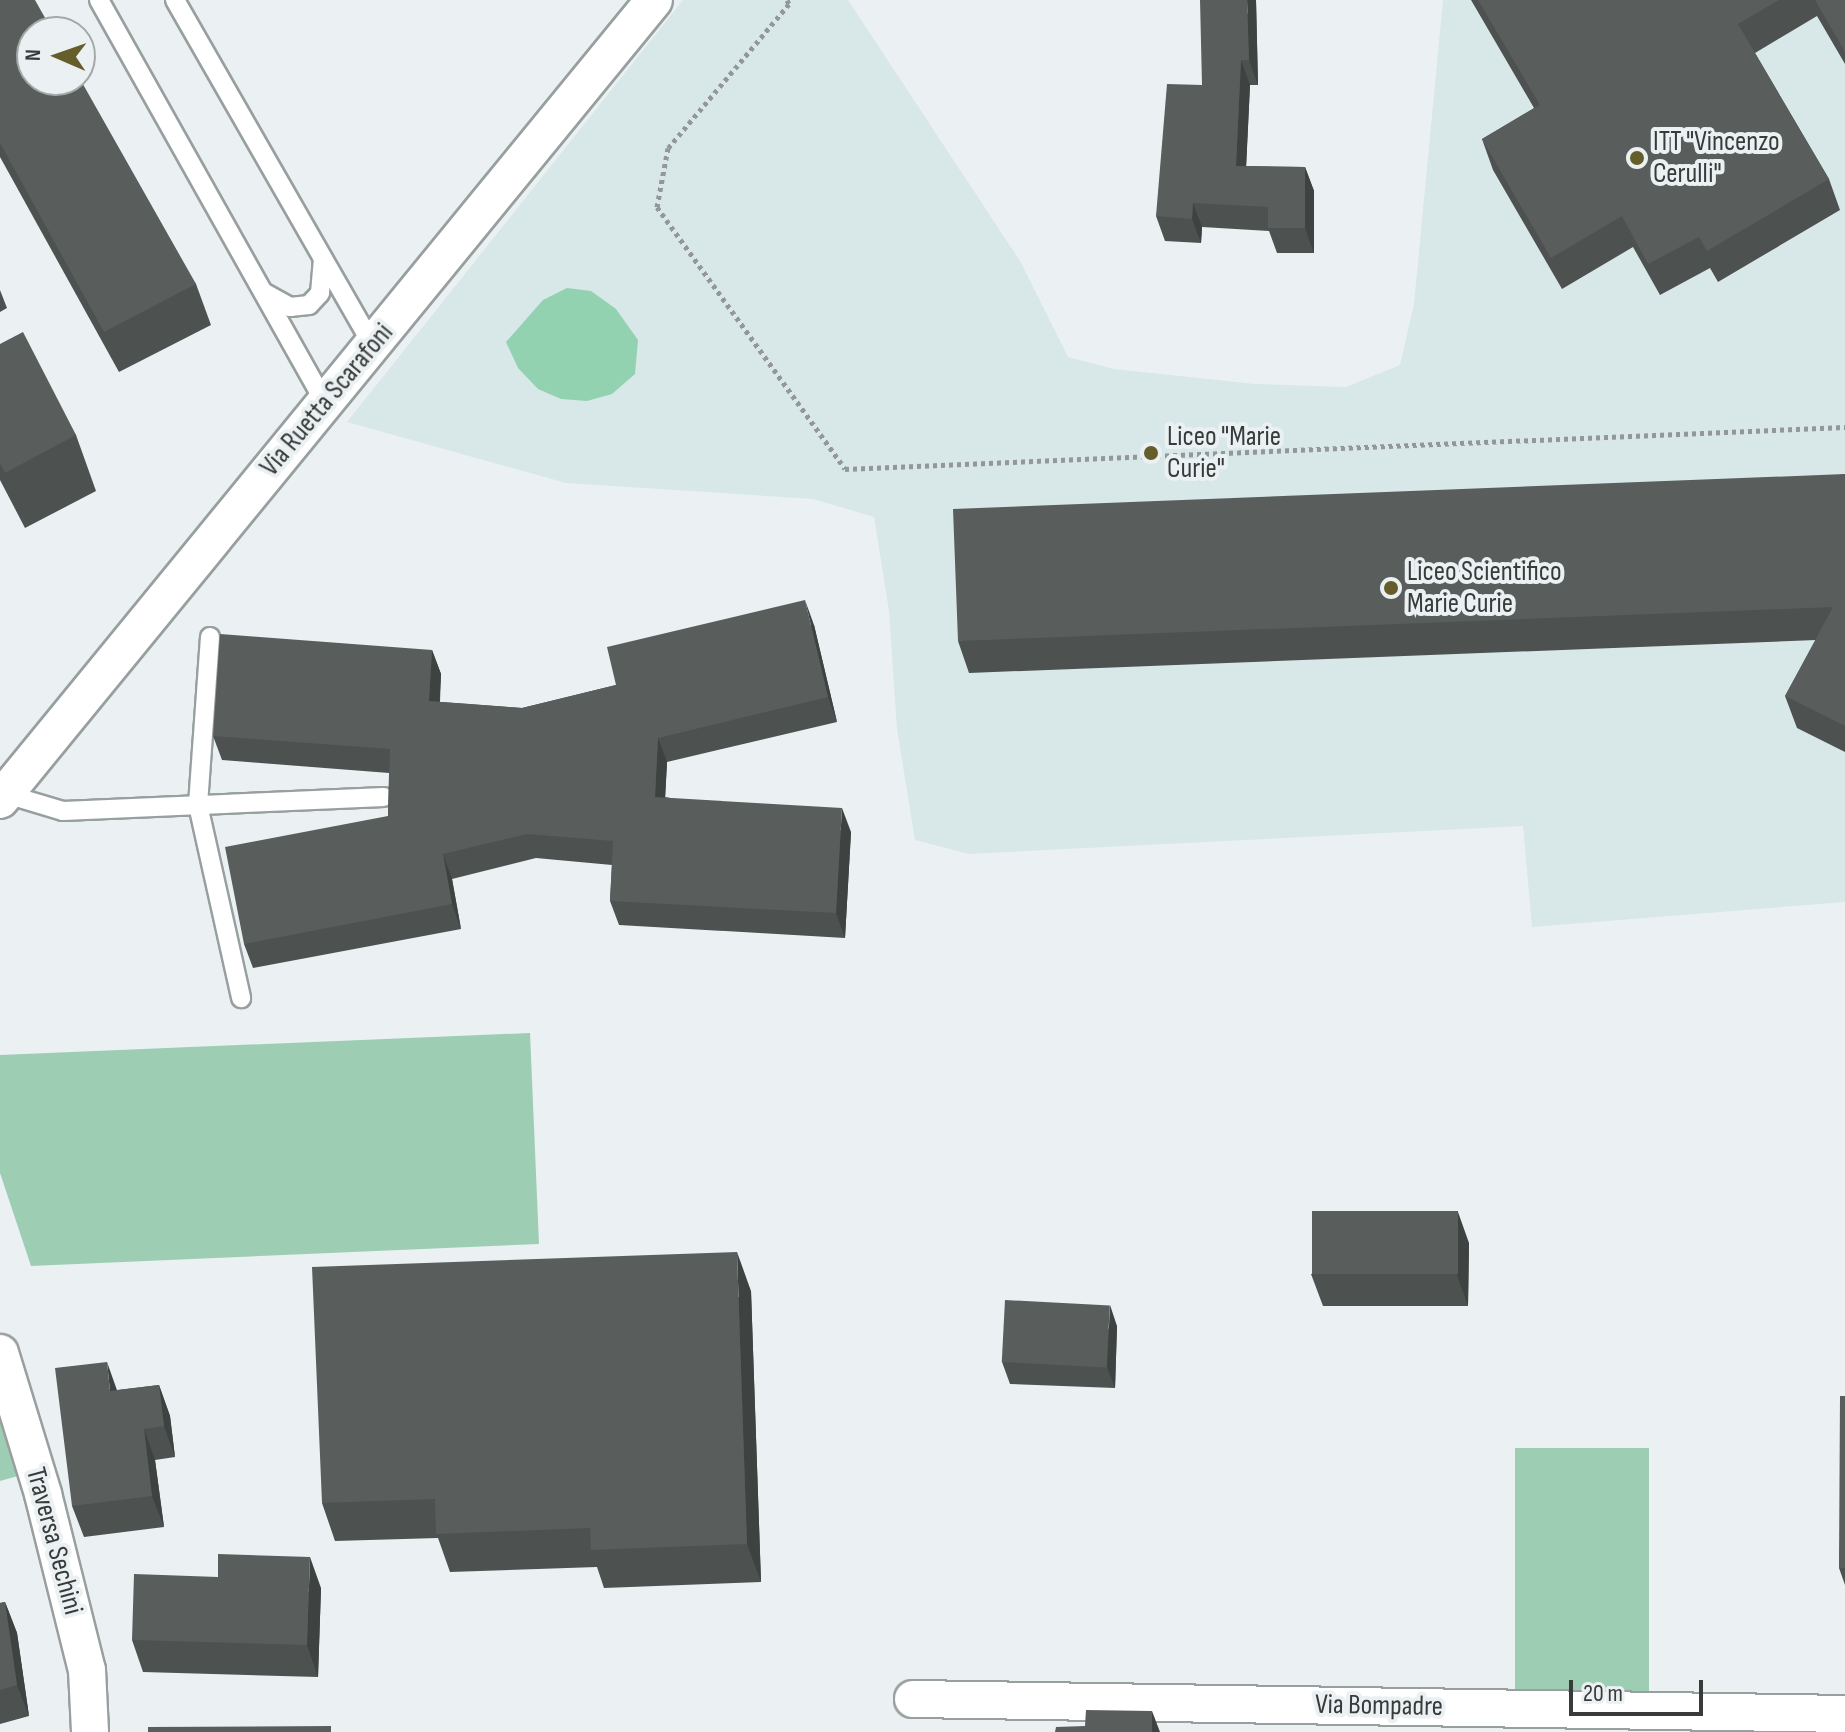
<!DOCTYPE html>
<html>
<head>
<meta charset="utf-8">
<style>
	body { margin:0 }
	#map { position:relative; width:1845px; height:1732px; overflow:hidden; background:#ebf1f2; font-family:"Sofia Sans Condensed",sans-serif }
	div>[style] { position:absolute }
	.built>* { inset:0; background:#d8e7e8 }
	.green>* { inset:0; background:#9dceb4; transform-origin:0 0 }
	.forest>* { inset:0; background:#93d2b1 }
	.path>* { height:5px; margin-top:-2.5px; transform-origin:0; background:repeating-linear-gradient(90deg,#939798 0 4px,transparent 0 8px) }
	.roads { filter:drop-shadow(2px 0 #989f9f) drop-shadow(-2px 0 #989f9f) drop-shadow(0 2px #989f9f) drop-shadow(0 -2px #989f9f) }
	.service>* { height:18px; margin:-9px; padding:0 9px; transform-origin:9px; border-radius:9px; background:#fff }
	.minor>* { height:36px; margin:-18px; padding:0 18px; transform-origin:18px; border-radius:18px; background:#fff }
	.wall>* { inset:0; background:#4d5150 }
	.shaded-wall>* { inset:0; background:#3e4241 }
	.building>* { inset:0; background:#595e5d; transform-origin:0 0 }
	.dots>* { width:22px; height:22px; translate:-50% -50%; box-sizing:border-box; border:4px solid #ebf1f2; border-radius:50% }
	span { translate:-50% -50%; white-space:nowrap; text-align:center; line-height:1.15; -webkit-text-stroke:8px #ebf1f2; paint-order:stroke }
	.poi-label { font-size:28px; color:#393b3b }
	.left { translate:0 -50%; text-align:left }
	.street-label { font-size:28px; color:#393b3b }
	.north { position:absolute; left:16px; top:16px; width:80px; height:80px; box-sizing:border-box; background:#ebf1f2; border:2px solid #a4a8a9; border-radius:50%; rotate:272deg; font-size:22px; font-weight:700; line-height:32px; text-align:center; color:#393b3b }
	.north::after { content:''; display:block; margin:auto; width:28px; height:36px; background:#655e2a; clip-path:polygon(50% 0,100% 100%,50% 72%,0 100%) }
	.scale { position:absolute; left:1569px; top:1680px; width:134px; height:36px; box-sizing:border-box; border:4px solid #393b3b; border-top:0; padding-left:10px; font-size:24px; line-height:28px; white-space:nowrap; color:#393b3b; -webkit-text-stroke:6px #ebf1f2; paint-order:stroke }
</style>
</head>
<body>
<div id="map">
	<div class="built">
		<i style="clip-path:polygon(683px 0,848px 0,1020px 261px,1068px 357px,1114px 369px,1255px 384px,1346px 387px,1400px 365px,1414px 304px,1443px 0,1845px 0,1845px 902px,1532px 927px,1523px 826px,969px 854px,915px 840px,897px 729px,889px 611px,874px 517px,813px 499px,566px 483px,347px 422px)"></i>
	</div>
	<div class="green">
		<i style="clip-path:polygon(530px 1033px,539px 1244px,31px 1266px,0 1173px,0 1055px)"></i>
		<i style="clip-path:polygon(0 1392px,25px 1474px,0 1481px)"></i>
		<i style="left:1515px;top:1448px;width:134px;height:246px"></i>
	</div>
	<div class="forest">
		<i style="clip-path:polygon(567px 288px,591px 291px,616px 309px,638px 340px,635px 374px,612px 394px,587px 401px,561px 399px,538px 389px,518px 368px,506px 342px,543px 300px)"></i>
	</div>
	<div class="path">
		<i style="left:787px;top:0;width:4px;rotate:63deg"></i>
		<i style="left:789px;top:4px;width:188px;rotate:130deg"></i>
		<i style="left:668px;top:148px;width:60px;rotate:100.6deg"></i>
		<i style="left:657px;top:207px;width:322px;rotate:54.3deg"></i>
		<i style="left:845px;top:469px;width:1001px;rotate:-2.41deg"></i>
	</div>
	<div class="roads">
		<div class="service">
			<i style="left:99px;top:0;width:460px;rotate:60.7deg"></i>
			<i style="left:175px;top:0;width:399px;rotate:60.2deg"></i>
			<i style="left:265px;top:293px;width:29px;rotate:29deg"></i>
			<i style="left:290px;top:307px;width:19px;rotate:-6deg"></i>
			<i style="left:309px;top:305px;width:16px;rotate:-47deg"></i>
			<i style="left:320px;top:293px;width:34px;rotate:-85deg"></i>
			<i style="left:210px;top:637px;width:168px;rotate:94.1deg"></i>
			<i style="left:198px;top:805px;width:198px;rotate:77.4deg"></i>
			<i style="left:6px;top:794px;width:59px;rotate:16.6deg"></i>
			<i style="left:63px;top:811px;width:321px;rotate:-2.5deg"></i>
		</div>
		<div class="minor">
			<i style="left:0;top:800px;width:1033px;rotate:-50.73deg"></i>
			<i style="left:0;top:1353px;width:147px;rotate:73deg"></i>
			<i style="left:43px;top:1494px;width:181px;rotate:76deg"></i>
			<i style="left:87px;top:1670px;width:62px;rotate:87.2deg"></i>
			<i style="left:913px;top:1699px;width:932px;rotate:0.92deg"></i>
		</div>
	</div>
	<div class="wall">
		<i style="clip-path:polygon(0 0,196px 284px,211px 325px,119px 372px,0 157px)"></i>
		<i style="clip-path:polygon(1256px 0,1258px 85px,1250px 85px,1246px 166px,1305px 167px,1314px 191px,1314px 253px,1277px 253px,1269px 231px,1202px 227px,1201px 243px,1165px 241px,1156px 216px,1202px 85px)"></i>
		<i style="clip-path:polygon(1471px 0,1845px 0,1845px 64px,1817px 16px,1755px 53px,1829px 179px,1840px 210px,1718px 282px,1710px 268px,1660px 295px,1633px 247px,1562px 289px,1493px 170px,1482px 139px,1534px 108px)"></i>
		<i style="clip-path:polygon(0 290px,7px 308px,0 312px)"></i>
		<i style="clip-path:polygon(0 344px,76px 435px,96px 491px,25px 528px,0 480px)"></i>
		<i style="clip-path:polygon(1845px 474px,1845px 752px,1797px 728px,1785px 696px,1816px 640px,969px 673px,958px 641px)"></i>
		<i style="clip-path:polygon(814px 625px,837px 722px,667px 762px,665px 797px,851px 832px,845px 938px,619px 925px,610px 901px,612px 865px,536px 858px,452px 879px,461px 929px,253px 968px,244px 944px,388px 816px,389px 773px,222px 760px,213px 736px,432px 650px,441px 674px,440px 702px,522px 708px,616px 685px)"></i>
		<i style="clip-path:polygon(1469px 1243px,1468px 1306px,1323px 1306px,1311px 1274px)"></i>
		<i style="clip-path:polygon(751px 1291px,761px 1582px,604px 1588px,597px 1567px,450px 1572px,438px 1538px,335px 1541px,322px 1503px)"></i>
		<i style="clip-path:polygon(1117px 1326px,1115px 1388px,1010px 1384px,1002px 1362px)"></i>
		<i style="clip-path:polygon(159px 1385px,170px 1416px,175px 1457px,155px 1460px,164px 1527px,84px 1537px,72px 1506px,117px 1390px)"></i>
		<i style="clip-path:polygon(1845px 1396px,1845px 1585px,1839px 1568px)"></i>
		<i style="clip-path:polygon(321px 1588px,318px 1677px,143px 1672px,132px 1640px)"></i>
		<i style="clip-path:polygon(5px 1602px,17px 1633px,29px 1716px,0 1724px,0 1603px)"></i>
	</div>
	<div class="shaded-wall">
		<i style="clip-path:polygon(1247px 0,1256px 0,1258px 85px,1249px 60px)"></i>
		<i style="clip-path:polygon(1241px 60px,1250px 85px,1245px 191px,1236px 166px)"></i>
		<i style="clip-path:polygon(1305px 167px,1314px 191px,1314px 253px,1305px 228px)"></i>
		<i style="clip-path:polygon(1193px 203px,1202px 227px,1201px 243px,1192px 219px)"></i>
		<i style="clip-path:polygon(805px 600px,814px 625px,837px 722px,828px 697px)"></i>
		<i style="clip-path:polygon(432px 650px,441px 674px,438px 726px,429px 701px)"></i>
		<i style="clip-path:polygon(658px 738px,667px 762px,664px 821px,655px 797px)"></i>
		<i style="clip-path:polygon(842px 808px,851px 832px,845px 938px,836px 913px)"></i>
		<i style="clip-path:polygon(443px 854px,452px 879px,461px 929px,452px 904px)"></i>
		<i style="clip-path:polygon(1458px 1212px,1469px 1243px,1468px 1306px,1457px 1275px)"></i>
		<i style="clip-path:polygon(737px 1252px,751px 1291px,761px 1582px,747px 1544px)"></i>
		<i style="clip-path:polygon(1110px 1305px,1117px 1326px,1115px 1388px,1107px 1367px)"></i>
		<i style="clip-path:polygon(107px 1362px,118px 1393px,110px 1391px)"></i>
		<i style="clip-path:polygon(159px 1385px,170px 1416px,175px 1457px,164px 1426px)"></i>
		<i style="clip-path:polygon(144px 1429px,155px 1460px,164px 1527px,152px 1496px)"></i>
		<i style="clip-path:polygon(310px 1557px,321px 1588px,318px 1677px,307px 1645px)"></i>
		<i style="clip-path:polygon(5px 1602px,17px 1633px,29px 1716px,17px 1685px)"></i>
		<i style="clip-path:polygon(1152px 1711px,1160px 1732px,1152px 1732px)"></i>
	</div>
	<div class="building">
		<i style="clip-path:polygon(0 0,35px 0,53px 32px,32px 32px,32px 80px,80px 79px,196px 284px,104px 332px,0 143px)"></i>
		<i style="clip-path:polygon(1200px 0,1247px 0,1249px 60px,1241px 60px,1236px 166px,1305px 167px,1305px 228px,1268px 228px,1268px 207px,1193px 203px,1192px 219px,1156px 216px,1167px 84px,1202px 85px)"></i>
		<i style="clip-path:polygon(1478px 0,1779px 0,1738px 24px,1829px 179px,1707px 251px,1699px 237px,1648px 264px,1622px 216px,1551px 258px,1482px 139px,1540px 105px)"></i>
		<i style="clip-path:polygon(1815px 0,1845px 0,1845px 52px)"></i>
		<i style="clip-path:polygon(23px 332px,76px 435px,5px 473px,0 463px,0 344px)"></i>
		<i style="clip-path:polygon(1845px 474px,1845px 726px,1785px 696px,1833px 607px,958px 641px,953px 509px)"></i>
		<i style="clip-path:polygon(805px 600px,828px 697px,658px 738px,655px 797px,842px 808px,836px 913px,610px 901px,613px 841px,527px 834px,443px 854px,452px 904px,244px 944px,225px 847px,388px 816px,390px 749px,213px 736px,220px 634px,432px 650px,429px 701px,522px 708px,616px 685px,607px 647px)"></i>
		<i style="left:1312px;top:1211px;width:146px;height:63px"></i>
		<i style="clip-path:polygon(737px 1252px,747px 1544px,591px 1550px,590px 1528px,436px 1534px,435px 1499px,322px 1503px,312px 1267px)"></i>
		<i style="left:1005px;top:1300px;width:105px;height:62px;rotate:3deg"></i>
		<i style="clip-path:polygon(107px 1362px,110px 1391px,159px 1385px,164px 1426px,144px 1429px,152px 1496px,72px 1506px,55px 1368px)"></i>
		<i style="clip-path:polygon(1840px 1396px,1845px 1396px,1845px 1568px,1839px 1568px)"></i>
		<i style="clip-path:polygon(218px 1554px,310px 1557px,307px 1645px,132px 1640px,134px 1574px,218px 1577px)"></i>
		<i style="clip-path:polygon(5px 1602px,17px 1685px,0 1690px,0 1603px)"></i>
		<i style="clip-path:polygon(1086px 1710px,1152px 1711px,1152px 1732px,1055px 1732px,1056px 1727px,1085px 1726px)"></i>
		<i style="clip-path:polygon(331px 1726px,331px 1732px,148px 1732px,148px 1727px)"></i>
	</div>
	<div class="dots">
		<i style="left:1637px;top:158px;background:#655e2a"></i>
		<i style="left:1151px;top:453px;background:#655e2a"></i>
		<i style="left:1391px;top:588px;background:#655e2a"></i>
	</div>
	<div class="poi-label">
		<span class="left" style="left:1653px;top:158px">ITT "Vincenzo<br>Cerulli"</span>
		<span class="left" style="left:1167px;top:453px">Liceo "Marie<br>Curie"</span>
		<span class="left" style="left:1407px;top:588px">Liceo Scientifico<br>Marie Curie</span>
	</div>
	<div class="street-label">
		<span style="left:327px;top:400px;rotate:-50deg">Via Ruetta Scarafoni</span>
		<span style="left:54px;top:1541px;rotate:75deg">Traversa Sechini</span>
		<span style="left:1379px;top:1706px;rotate:1deg">Via Bompadre</span>
	</div>
	<div class="north">N</div>
	<div class="scale">20 m</div>
</div>
</body>
</html>
